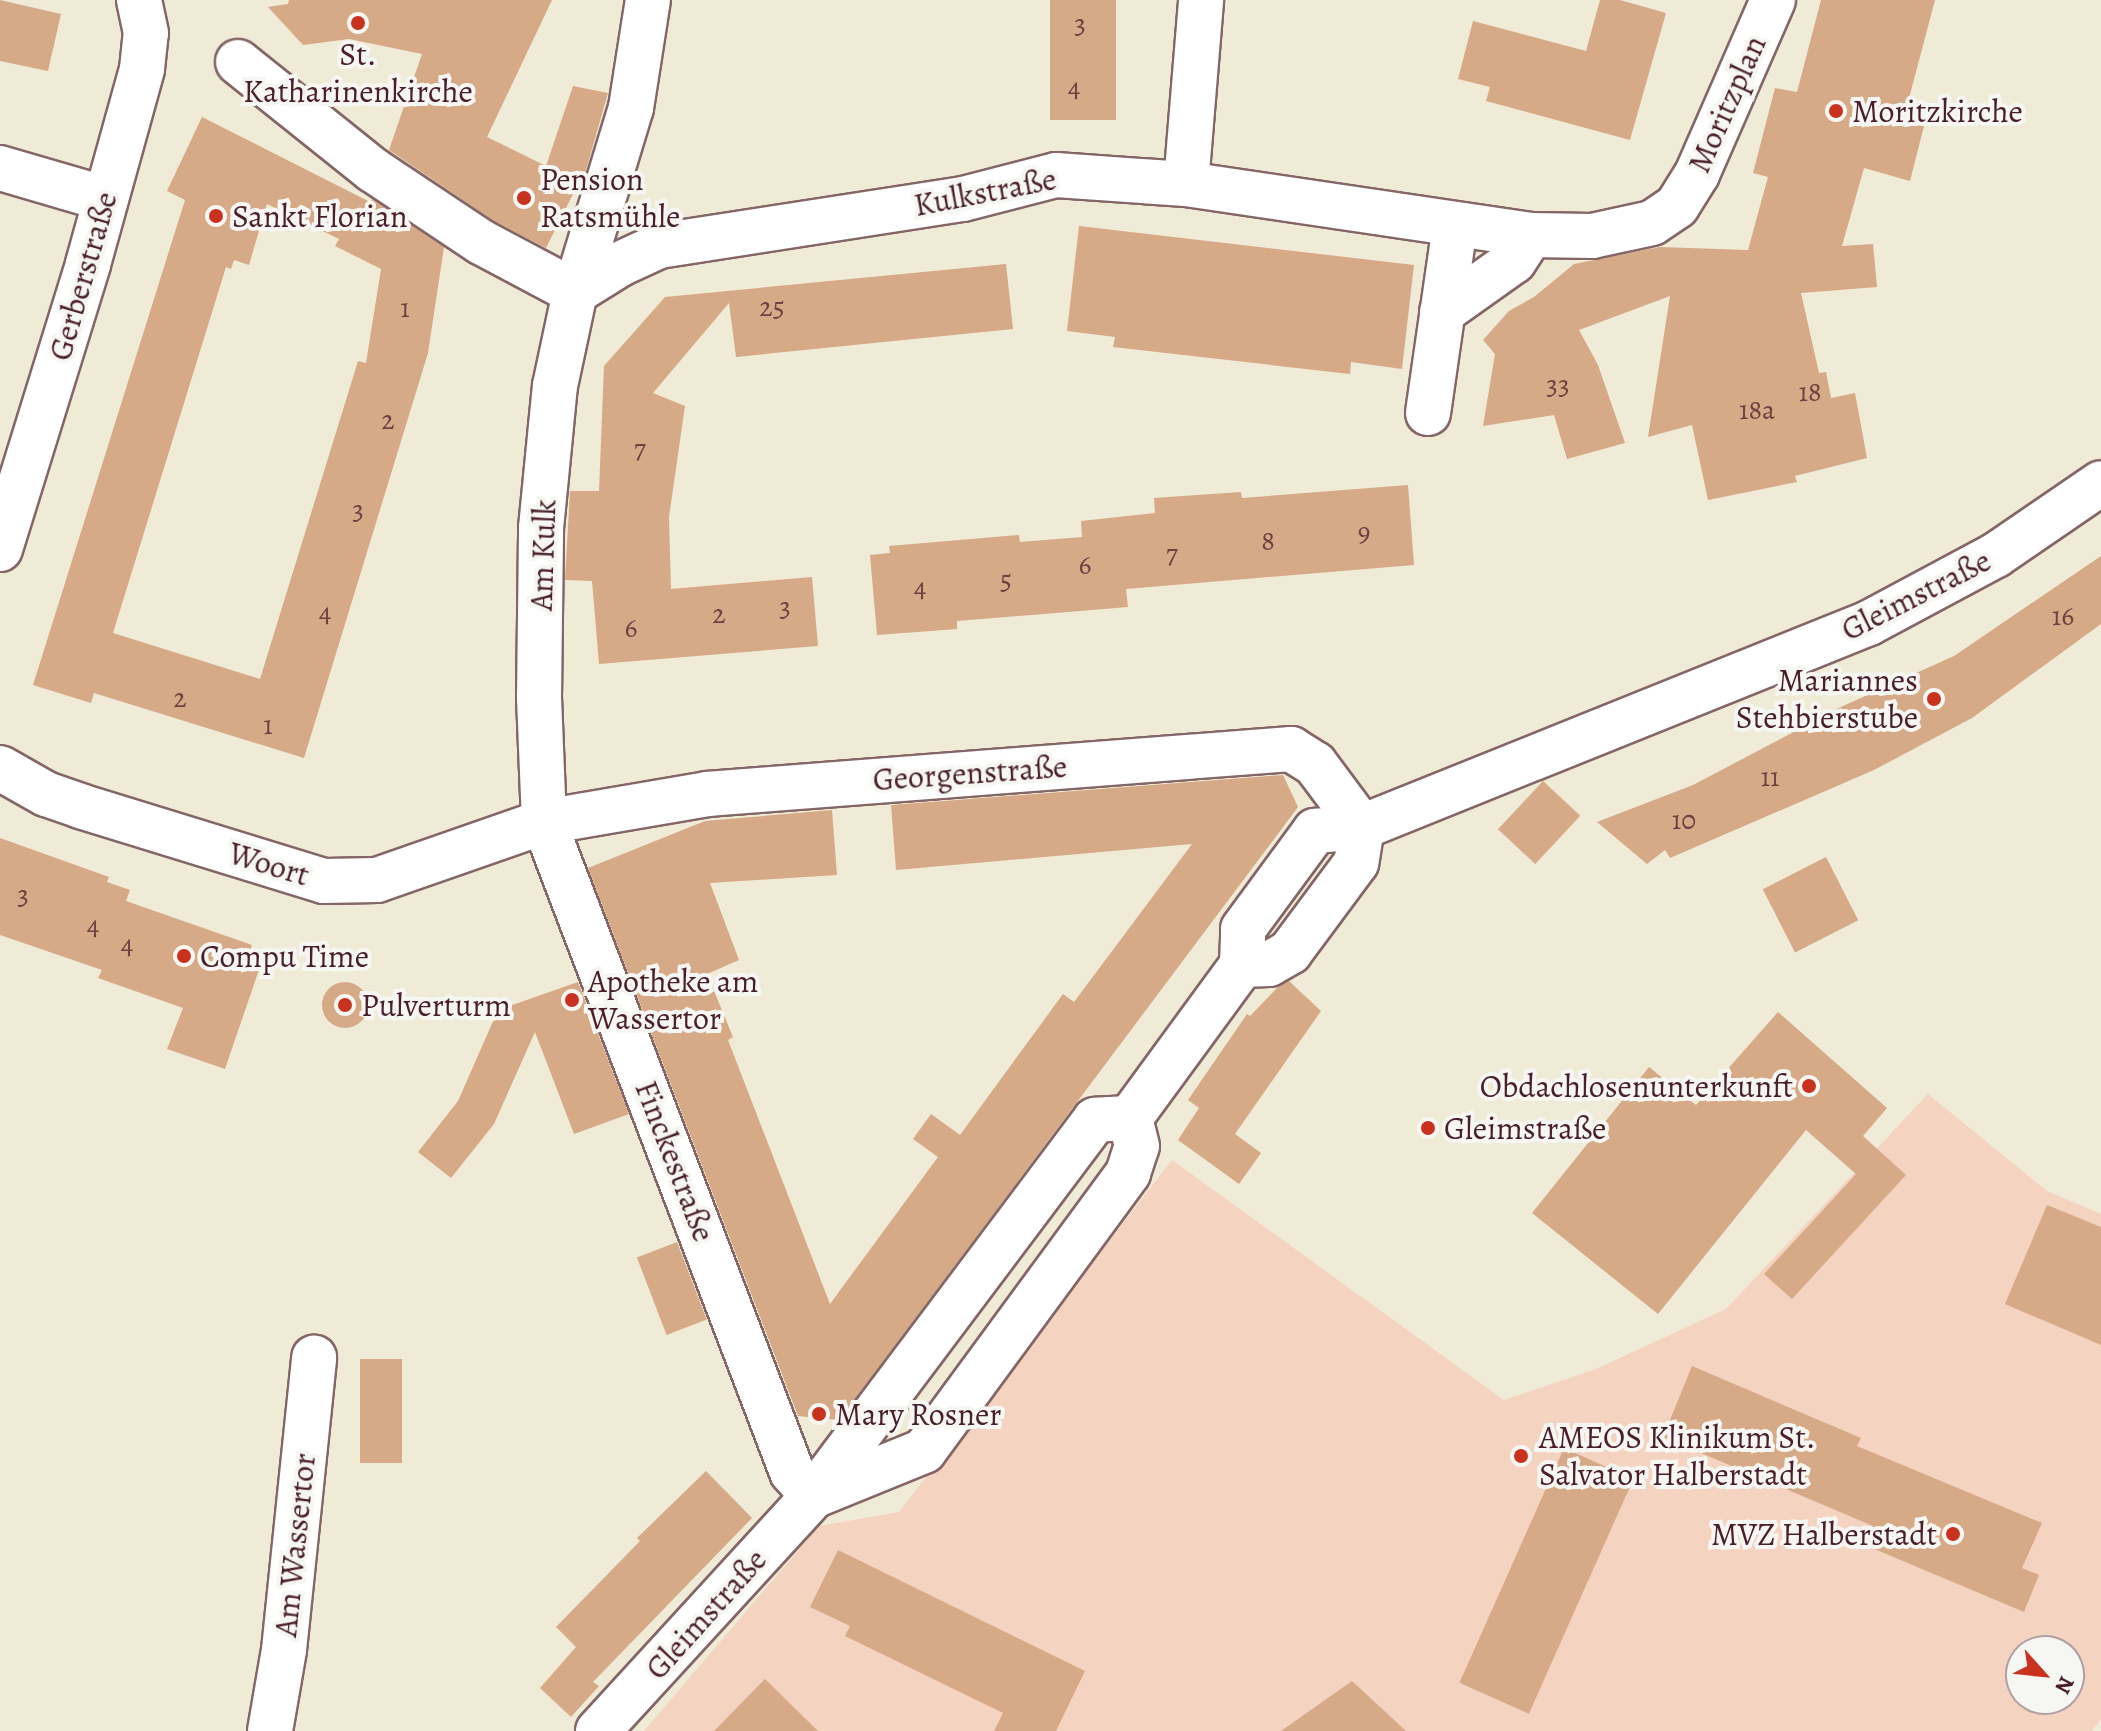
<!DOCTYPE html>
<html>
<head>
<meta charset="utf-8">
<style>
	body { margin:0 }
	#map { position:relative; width:2101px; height:1731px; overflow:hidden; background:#efebd6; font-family:Alegreya,serif }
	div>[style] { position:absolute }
	.built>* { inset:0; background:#f4d3c0 }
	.building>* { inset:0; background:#d6a987; transform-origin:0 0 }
	.round { border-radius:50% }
	.roads { filter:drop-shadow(2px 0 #846667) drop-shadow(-2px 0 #846667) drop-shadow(0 2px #846667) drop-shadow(0 -2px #846667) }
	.minor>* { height:44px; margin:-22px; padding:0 22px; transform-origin:22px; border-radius:22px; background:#fff }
	.dots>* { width:22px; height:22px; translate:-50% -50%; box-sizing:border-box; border:4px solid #f6f6f2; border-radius:50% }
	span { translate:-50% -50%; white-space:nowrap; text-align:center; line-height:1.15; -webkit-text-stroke:8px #f6f6f2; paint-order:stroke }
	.number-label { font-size:28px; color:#6d4242 }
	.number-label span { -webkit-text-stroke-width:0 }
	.poi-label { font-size:32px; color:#4a1f2b }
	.left { translate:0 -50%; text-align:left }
	.right { translate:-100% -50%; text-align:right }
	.street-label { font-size:32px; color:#4a1f2b }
	.north { position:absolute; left:2005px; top:1635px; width:80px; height:80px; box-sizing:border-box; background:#f6f6f2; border:2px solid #b1a0a2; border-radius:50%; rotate:117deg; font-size:22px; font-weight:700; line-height:32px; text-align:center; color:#4a1f2b }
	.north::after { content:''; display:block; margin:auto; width:28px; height:36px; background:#c8321e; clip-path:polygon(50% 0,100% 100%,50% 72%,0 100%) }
</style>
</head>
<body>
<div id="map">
	<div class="built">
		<i style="clip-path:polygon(evenodd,1928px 1094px,2047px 1191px,2101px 1214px,2101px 1719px,2092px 1731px,644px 1731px,819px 1526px,899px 1512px,1172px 1160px,1504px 1400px,1596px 1369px,1726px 1309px,1928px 1094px,2021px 1651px,2069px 1651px,2069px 1699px,2021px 1699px,2021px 1651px)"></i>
	</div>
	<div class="building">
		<i style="clip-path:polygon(0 0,61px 14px,48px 71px,0 61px)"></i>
		<i style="clip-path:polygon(289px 0,552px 0,487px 137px,546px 166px,573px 86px,608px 93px,582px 184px,579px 182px,546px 248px,494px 221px,389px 150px,422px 54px,349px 39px,303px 45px,268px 7px,288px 4px)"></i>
		<i style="left:1050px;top:0;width:66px;height:120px"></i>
		<i style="clip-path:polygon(1600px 0,1620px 0,1666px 13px,1630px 140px,1486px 101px,1490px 87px,1458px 79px,1473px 21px,1586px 51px)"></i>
		<i style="clip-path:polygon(1821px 0,1935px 0,1903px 121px,1924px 126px,1910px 181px,1864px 168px,1842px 246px,1873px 244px,1877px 287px,1801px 293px,1819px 373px,1826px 372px,1831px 398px,1855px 393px,1867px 458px,1795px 476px,1797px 482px,1708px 500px,1692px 425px,1648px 437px,1670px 296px,1579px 330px,1598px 365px,1625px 443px,1567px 459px,1554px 415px,1483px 426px,1495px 354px,1483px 340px,1509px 311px,1534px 297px,1574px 264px,1660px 247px,1748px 250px,1768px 177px,1753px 173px,1775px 88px,1797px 92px)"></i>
		<i style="clip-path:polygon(evenodd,202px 117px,370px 202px,372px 199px,444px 247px,428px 353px,304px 758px,94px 693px,91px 703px,33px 685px,185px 200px,167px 191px,202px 117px,267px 204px,339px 239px,335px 246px,381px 269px,366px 363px,358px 361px,260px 679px,113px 633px,226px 267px,231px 269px,234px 260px,249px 265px,267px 204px)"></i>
		<i style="clip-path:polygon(1079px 226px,1414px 265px,1402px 369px,1351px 362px,1350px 374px,1113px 347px,1115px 337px,1067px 331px)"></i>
		<i style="clip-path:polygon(1006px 264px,1013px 329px,736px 357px,729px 303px,653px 393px,685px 406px,669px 517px,671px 589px,812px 577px,818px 646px,599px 664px,592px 581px,565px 580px,570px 491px,599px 491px,604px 366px,665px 297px)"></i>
		<i style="clip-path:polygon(1408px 485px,1414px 565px,1126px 589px,1128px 607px,957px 621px,957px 629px,877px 635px,870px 555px,890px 553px,889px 546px,1019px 535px,1020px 542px,1082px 537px,1081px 521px,1155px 513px,1154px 498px,1241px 492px,1242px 498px)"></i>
		<i style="clip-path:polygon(2101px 556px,2101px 624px,1972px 718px,1874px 770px,1670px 858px,1665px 850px,1647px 864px,1597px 822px,1693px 785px,1843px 706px,1954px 656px)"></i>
		<i style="clip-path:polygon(1283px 775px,1298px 807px,839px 1420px,798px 1416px,588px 868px,705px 821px,832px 810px,837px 875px,710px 883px,739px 960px,707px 974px,733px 1037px,728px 1040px,830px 1304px,938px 1157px,913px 1139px,931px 1114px,960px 1135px,1063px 994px,1074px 1002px,1192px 844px,896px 870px,891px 805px)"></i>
		<i style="left:1543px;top:781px;width:51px;height:66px;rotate:43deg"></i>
		<i style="clip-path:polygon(0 838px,109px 877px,107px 882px,130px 890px,126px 901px,252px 945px,250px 950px,264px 955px,225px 1069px,167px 1049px,183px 1008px,98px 978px,102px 970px,0 935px)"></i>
		<i style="left:1826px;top:857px;width:71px;height:71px;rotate:63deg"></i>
		<i style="clip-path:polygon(1289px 981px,1321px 1011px,1235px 1134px,1261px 1153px,1239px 1184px,1178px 1140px,1199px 1108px,1188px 1100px,1247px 1014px,1250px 1016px,1278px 987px)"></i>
		<i class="round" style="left:322px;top:982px;width:46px;height:46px"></i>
		<i style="clip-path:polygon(578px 982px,629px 1114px,574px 1134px,535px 1032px,494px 1124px,451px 1178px,418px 1152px,458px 1101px,498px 1010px)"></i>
		<i style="clip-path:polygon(1778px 1012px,1887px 1108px,1863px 1136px,1906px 1175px,1792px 1299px,1764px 1274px,1856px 1174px,1806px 1130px,1658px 1314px,1532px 1213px,1649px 1067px,1696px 1105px)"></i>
		<i style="clip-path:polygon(2047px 1205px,2101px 1227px,2101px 1345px,2005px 1304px)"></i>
		<i style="left:677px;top:1242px;width:83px;height:43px;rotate:69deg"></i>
		<i style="left:402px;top:1359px;width:104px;height:42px;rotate:90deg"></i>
		<i style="clip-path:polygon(1692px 1366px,1861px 1438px,1857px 1446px,2042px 1523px,2022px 1568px,2039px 1575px,2024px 1612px,1865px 1545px,1873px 1526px,1663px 1437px)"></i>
		<i style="left:1564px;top:1448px;width:76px;height:257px;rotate:24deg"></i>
		<i style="clip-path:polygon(706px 1471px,752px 1518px,593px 1682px,599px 1686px,571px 1717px,540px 1688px,576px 1647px,556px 1627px,640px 1541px,637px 1538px)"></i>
		<i style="clip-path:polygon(838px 1550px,1085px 1671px,1056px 1731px,994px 1731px,1003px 1713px,845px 1636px,850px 1626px,810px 1607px)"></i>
		<i style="clip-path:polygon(765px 1679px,818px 1731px,714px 1731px)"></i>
		<i style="clip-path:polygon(1352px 1681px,1406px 1731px,1281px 1731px)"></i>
	</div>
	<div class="roads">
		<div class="minor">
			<i style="left:238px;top:62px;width:173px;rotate:38.7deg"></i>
			<i style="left:373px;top:170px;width:130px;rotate:33.7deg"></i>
			<i style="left:481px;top:242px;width:106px;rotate:28deg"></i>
			<i style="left:0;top:168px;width:110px;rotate:16.3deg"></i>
			<i style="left:1186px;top:184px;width:185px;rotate:-85.3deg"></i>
			<i style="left:575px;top:292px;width:53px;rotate:-31.9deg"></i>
			<i style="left:620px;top:264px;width:43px;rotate:-24.8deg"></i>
			<i style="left:659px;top:246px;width:308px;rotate:-8.8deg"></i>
			<i style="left:963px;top:199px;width:96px;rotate:-14.5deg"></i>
			<i style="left:1056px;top:175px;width:130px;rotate:4deg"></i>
			<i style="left:1186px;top:184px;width:349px;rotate:8.4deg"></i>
			<i style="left:1531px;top:235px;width:61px;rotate:0.9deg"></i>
			<i style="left:1592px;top:236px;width:61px;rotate:-12.2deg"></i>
			<i style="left:1652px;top:223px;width:30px;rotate:-34deg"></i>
			<i style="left:1677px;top:206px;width:38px;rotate:-58deg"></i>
			<i style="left:1697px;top:174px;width:190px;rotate:-66.4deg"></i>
			<i style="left:1442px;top:312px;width:88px;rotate:-35.3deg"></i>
			<i style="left:1514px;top:261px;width:31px;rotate:-57deg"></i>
			<i style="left:1428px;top:413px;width:190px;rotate:-81.8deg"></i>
			<i style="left:0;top:549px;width:298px;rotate:-72.8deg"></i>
			<i style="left:88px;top:264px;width:202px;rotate:-74.5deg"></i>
			<i style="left:142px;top:69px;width:36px;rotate:-84deg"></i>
			<i style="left:146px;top:33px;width:34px;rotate:-102deg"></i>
			<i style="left:0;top:768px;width:53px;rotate:29.5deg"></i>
			<i style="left:46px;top:794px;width:36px;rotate:19deg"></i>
			<i style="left:80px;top:806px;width:255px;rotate:17.1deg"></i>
			<i style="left:324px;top:881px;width:53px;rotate:-1.1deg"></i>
			<i style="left:377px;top:880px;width:177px;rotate:-19.2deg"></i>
			<i style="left:544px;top:822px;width:165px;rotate:-9.7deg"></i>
			<i style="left:707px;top:794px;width:586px;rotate:-4.41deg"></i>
			<i style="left:1291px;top:749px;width:28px;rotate:32deg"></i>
			<i style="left:1315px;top:764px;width:79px;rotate:53.3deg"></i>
			<i style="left:1362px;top:827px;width:547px;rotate:-21.92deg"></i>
			<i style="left:1869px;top:623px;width:144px;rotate:-28.2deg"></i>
			<i style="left:1996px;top:555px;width:127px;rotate:-34.4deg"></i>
			<i style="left:1130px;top:1118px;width:35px;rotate:177deg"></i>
			<i style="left:1095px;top:1120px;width:470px;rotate:126.9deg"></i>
			<i style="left:813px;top:1496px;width:120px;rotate:-22.1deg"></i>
			<i style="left:924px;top:1451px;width:345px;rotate:-53.7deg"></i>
			<i style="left:1128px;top:1173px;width:28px;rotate:-72deg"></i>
			<i style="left:1137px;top:1146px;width:29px;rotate:-104deg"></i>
			<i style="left:1130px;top:1118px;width:190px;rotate:-53.8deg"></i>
			<i style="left:1242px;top:965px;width:36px;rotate:-88deg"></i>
			<i style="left:1243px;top:929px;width:122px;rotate:-53.7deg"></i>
			<i style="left:1315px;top:831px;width:47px;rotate:-4.9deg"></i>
			<i style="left:1362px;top:827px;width:36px;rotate:99deg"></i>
			<i style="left:1356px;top:863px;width:111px;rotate:126.6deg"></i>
			<i style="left:1290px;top:952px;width:24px;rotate:150deg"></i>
			<i style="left:1269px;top:964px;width:27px;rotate:178deg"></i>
			<i style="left:270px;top:1731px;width:82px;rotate:-80.2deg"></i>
			<i style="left:284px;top:1650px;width:294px;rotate:-84.1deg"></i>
			<i style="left:598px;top:1731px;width:319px;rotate:-47.5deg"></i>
			<i style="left:813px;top:1496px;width:32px;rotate:-131deg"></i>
			<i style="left:792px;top:1472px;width:696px;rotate:-110.88deg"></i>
			<i style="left:544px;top:822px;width:124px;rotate:-92.3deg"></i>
			<i style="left:539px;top:698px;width:170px;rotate:-89.3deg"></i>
			<i style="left:541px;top:528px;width:143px;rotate:-84.4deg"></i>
			<i style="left:555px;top:386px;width:96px;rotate:-78deg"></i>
			<i style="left:575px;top:292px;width:192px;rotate:-73.1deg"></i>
			<i style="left:631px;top:108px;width:109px;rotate:-81.1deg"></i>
		</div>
	</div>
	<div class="dots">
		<i style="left:358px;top:23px;background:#c8321e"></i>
		<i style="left:1836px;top:111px;background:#c8321e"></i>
		<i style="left:524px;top:198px;background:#c8321e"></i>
		<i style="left:216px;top:216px;background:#c8321e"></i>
		<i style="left:1934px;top:699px;background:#c8321e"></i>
		<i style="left:184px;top:956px;background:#c8321e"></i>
		<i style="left:572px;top:1000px;background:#c8321e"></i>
		<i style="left:345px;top:1005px;background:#c8321e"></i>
		<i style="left:1809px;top:1086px;background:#c8321e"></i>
		<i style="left:1428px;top:1128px;background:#c8321e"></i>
		<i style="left:819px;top:1414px;background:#c8321e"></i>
		<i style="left:1521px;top:1456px;background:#c8321e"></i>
		<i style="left:1953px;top:1534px;background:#c8321e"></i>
	</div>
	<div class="number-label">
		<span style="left:1080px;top:24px">3</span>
		<span style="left:1074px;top:87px">4</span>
		<span style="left:772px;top:307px">25</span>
		<span style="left:405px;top:308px">1</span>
		<span style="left:1558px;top:385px">33</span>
		<span style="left:1810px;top:392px">18</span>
		<span style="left:1757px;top:410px">18a</span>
		<span style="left:388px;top:420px">2</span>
		<span style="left:640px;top:449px">7</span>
		<span style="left:358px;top:510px">3</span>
		<span style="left:1364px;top:532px">9</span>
		<span style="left:1268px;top:541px">8</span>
		<span style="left:1172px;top:554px">7</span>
		<span style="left:1085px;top:565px">6</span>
		<span style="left:1006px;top:580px">5</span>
		<span style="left:920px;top:587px">4</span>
		<span style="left:785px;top:607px">3</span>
		<span style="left:325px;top:612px">4</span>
		<span style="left:719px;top:614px">2</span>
		<span style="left:2063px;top:616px">16</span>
		<span style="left:631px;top:628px">6</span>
		<span style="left:180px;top:698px">2</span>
		<span style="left:268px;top:725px">1</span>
		<span style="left:1770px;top:777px">11</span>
		<span style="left:1684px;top:820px">10</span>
		<span style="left:23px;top:895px">3</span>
		<span style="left:93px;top:925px">4</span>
		<span style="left:127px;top:944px">4</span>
	</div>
	<div class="poi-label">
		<span style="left:358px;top:73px">St.<br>Katharinenkirche</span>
		<span class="left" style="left:1852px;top:111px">Moritzkirche</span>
		<span class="left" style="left:540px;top:198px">Pension<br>Ratsmühle</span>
		<span class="left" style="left:232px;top:216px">Sankt Florian</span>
		<span class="right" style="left:1918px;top:699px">Mariannes<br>Stehbierstube</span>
		<span class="left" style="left:200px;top:956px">Compu Time</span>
		<span class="left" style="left:588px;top:1000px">Apotheke am<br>Wassertor</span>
		<span class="left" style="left:361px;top:1005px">Pulverturm</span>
		<span class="right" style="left:1793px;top:1086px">Obdachlosenunterkunft</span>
		<span class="left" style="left:1444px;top:1128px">Gleimstraße</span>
		<span class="left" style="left:835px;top:1414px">Mary Rosner</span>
		<span class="left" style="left:1539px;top:1456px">AMEOS Klinikum St.<br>Salvator Halberstadt</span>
		<span class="right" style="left:1937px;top:1534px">MVZ Halberstadt</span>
	</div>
	<div class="street-label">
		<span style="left:1727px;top:104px;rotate:-66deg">Moritzplan</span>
		<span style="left:985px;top:192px;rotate:-11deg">Kulkstraße</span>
		<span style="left:83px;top:276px;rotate:-74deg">Gerberstraße</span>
		<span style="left:543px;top:555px;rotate:-88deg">Am Kulk</span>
		<span style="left:1916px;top:595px;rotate:-27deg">Gleimstraße</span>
		<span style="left:970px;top:773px;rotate:-4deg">Georgenstraße</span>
		<span style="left:269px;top:864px;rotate:17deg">Woort</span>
		<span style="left:675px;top:1161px;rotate:69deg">Finckestraße</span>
		<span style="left:295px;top:1545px;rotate:-84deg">Am Wassertor</span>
		<span style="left:706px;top:1614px;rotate:-48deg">Gleimstraße</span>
	</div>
	<div class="north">N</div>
</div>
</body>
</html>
